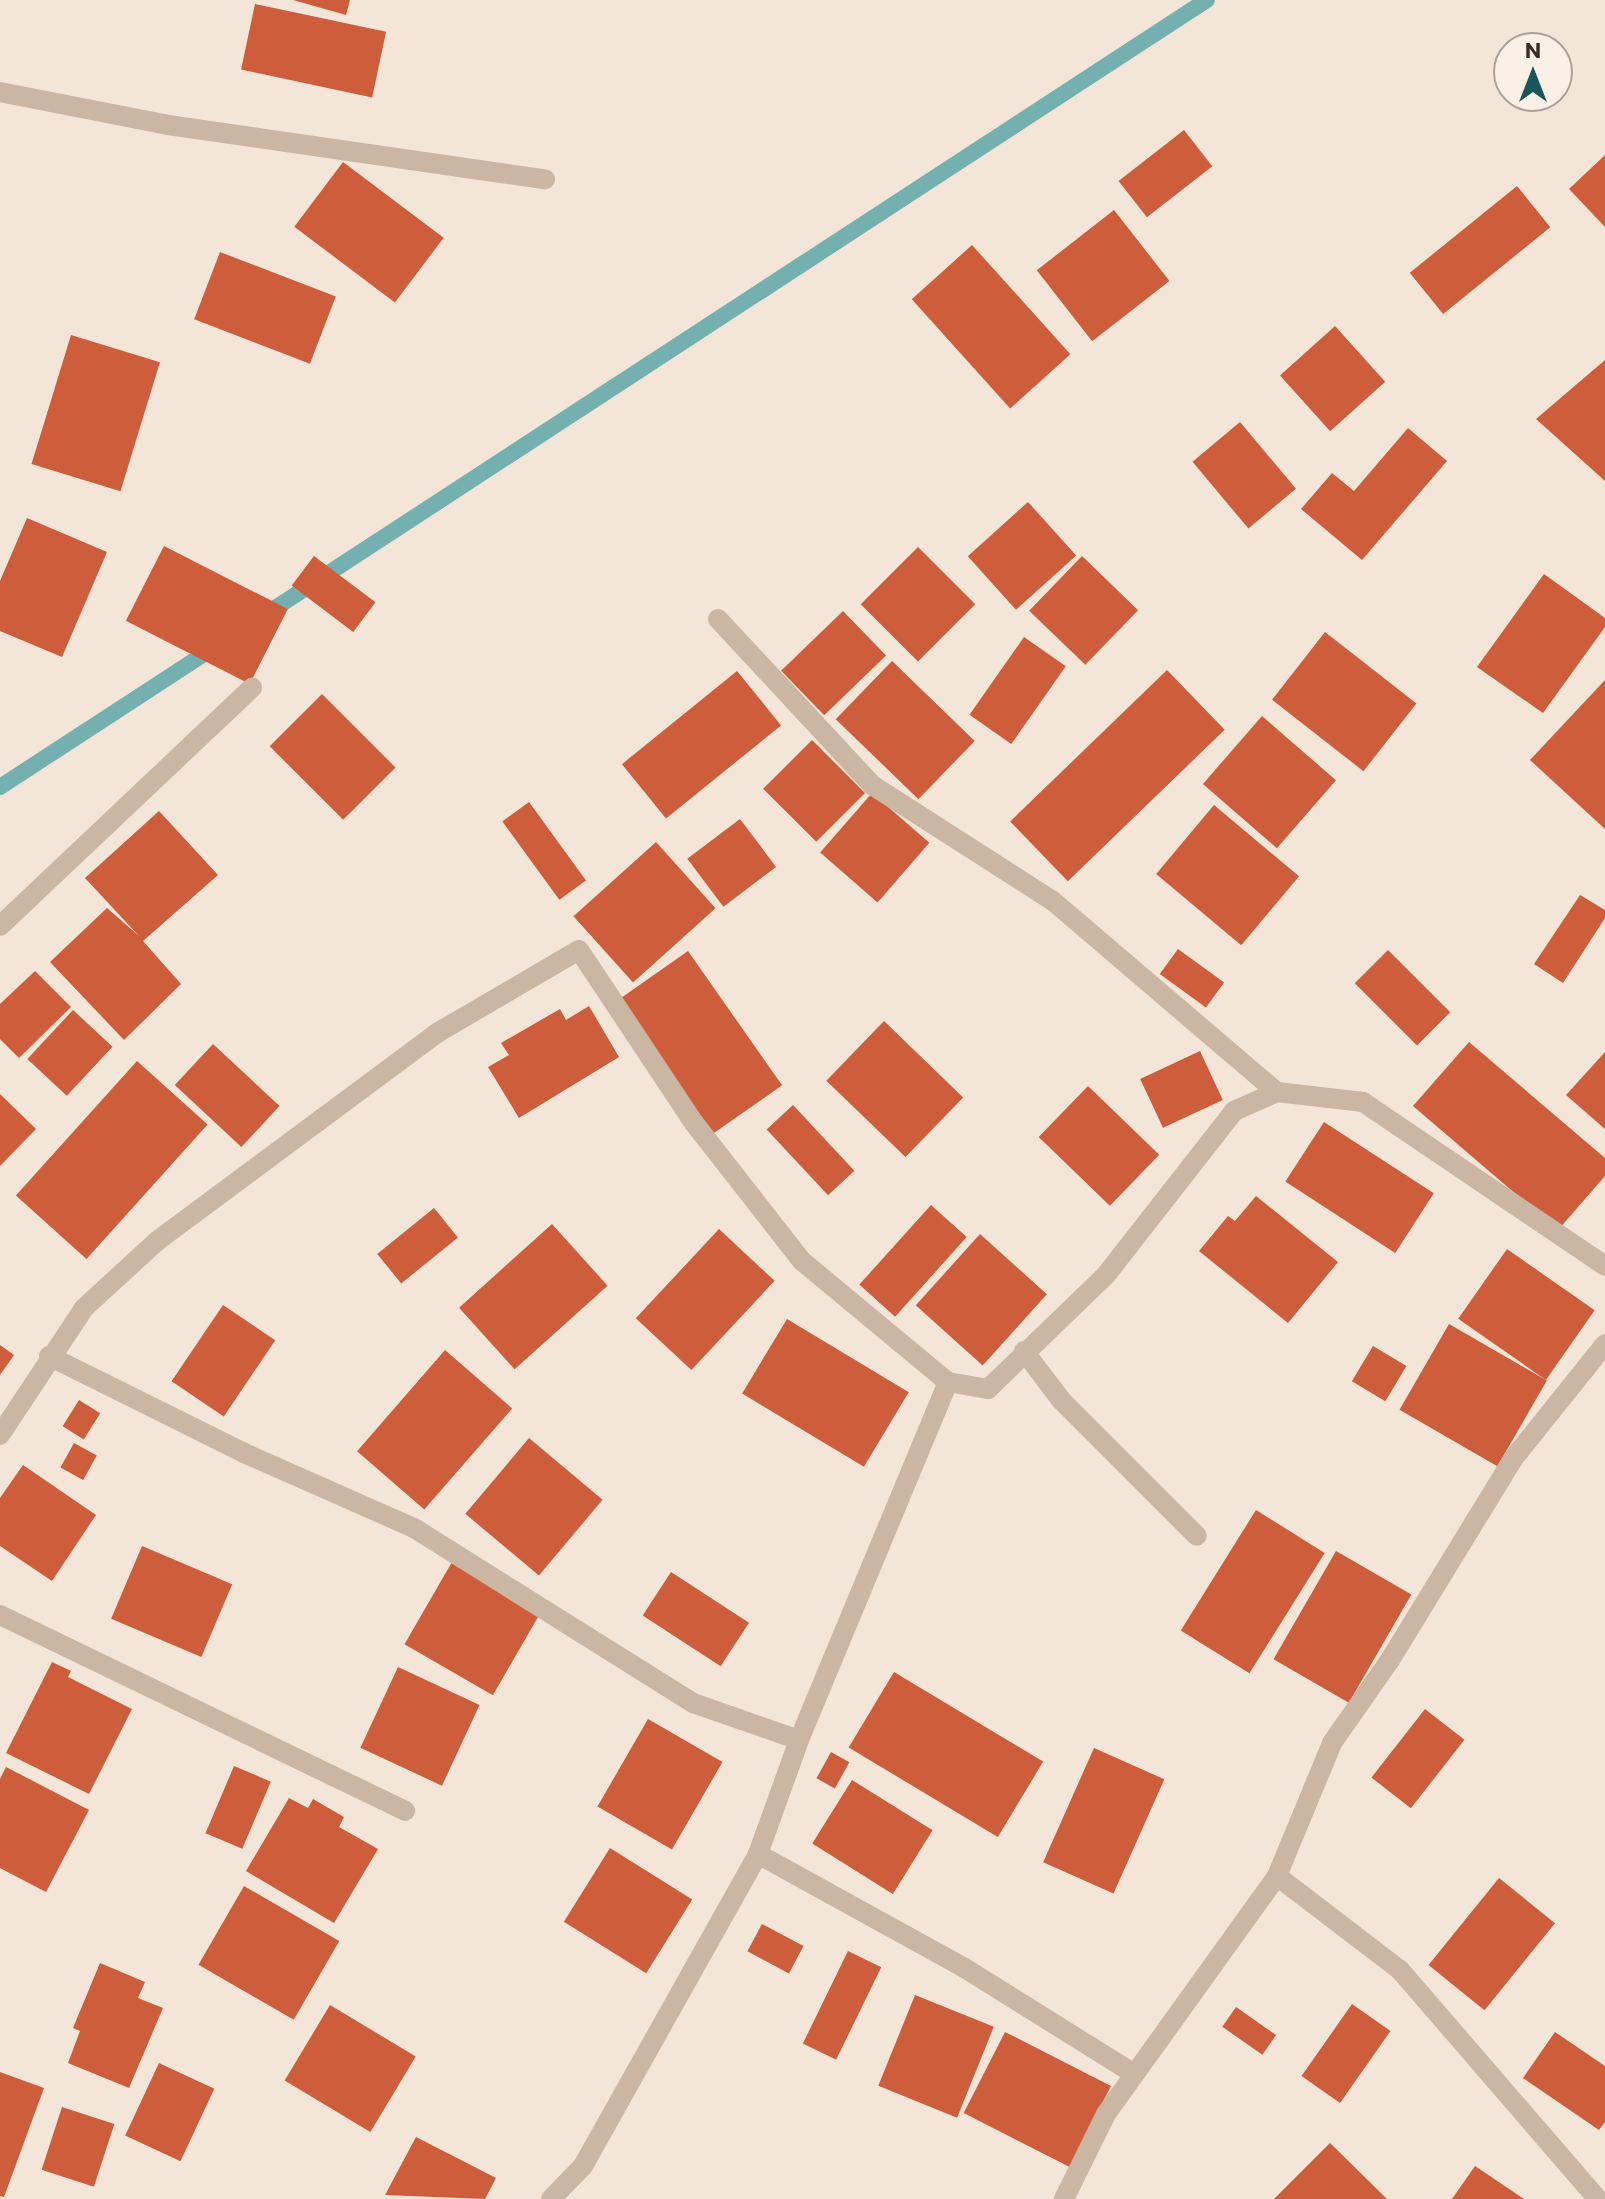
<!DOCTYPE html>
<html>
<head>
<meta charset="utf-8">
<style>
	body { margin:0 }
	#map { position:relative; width:1605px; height:2199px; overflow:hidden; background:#f3e6d8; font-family:Commissioner,sans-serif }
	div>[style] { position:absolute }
	.stream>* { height:16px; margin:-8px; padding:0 8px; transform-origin:8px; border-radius:8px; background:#75b0b1 }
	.building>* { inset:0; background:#ce5d3b; transform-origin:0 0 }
	.minor>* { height:20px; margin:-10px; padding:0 10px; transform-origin:10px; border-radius:10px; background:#cbb5a3 }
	span { translate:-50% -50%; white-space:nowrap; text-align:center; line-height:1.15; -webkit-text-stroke:8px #faf0e5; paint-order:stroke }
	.north { position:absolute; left:1493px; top:32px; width:80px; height:80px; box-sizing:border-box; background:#faf0e5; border:2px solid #aca199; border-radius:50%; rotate:0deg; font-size:22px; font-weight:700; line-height:32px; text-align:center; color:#362b26 }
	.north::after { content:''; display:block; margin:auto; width:28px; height:36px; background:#19565a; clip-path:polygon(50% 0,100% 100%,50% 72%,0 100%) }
</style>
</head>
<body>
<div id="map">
	<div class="stream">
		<i style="left:263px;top:616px;width:1127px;rotate:-33.13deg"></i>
		<i style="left:0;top:787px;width:258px;rotate:-33.1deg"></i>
	</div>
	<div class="building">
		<i style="clip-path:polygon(293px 0,350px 0,346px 15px)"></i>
		<i style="left:255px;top:4px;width:134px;height:67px;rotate:12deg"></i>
		<i style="left:1184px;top:130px;width:46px;height:83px;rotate:52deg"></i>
		<i style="clip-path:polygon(1605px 155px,1605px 227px,1569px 189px)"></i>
		<i style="left:343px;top:162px;width:126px;height:81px;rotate:37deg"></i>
		<i style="left:1517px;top:186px;width:53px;height:138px;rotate:51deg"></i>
		<i style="left:1114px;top:210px;width:90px;height:98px;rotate:52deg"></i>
		<i style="left:972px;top:245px;width:147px;height:81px;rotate:48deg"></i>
		<i style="left:220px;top:252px;width:124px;height:72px;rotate:21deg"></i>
		<i style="left:1335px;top:326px;width:75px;height:74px;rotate:48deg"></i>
		<i style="left:71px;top:335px;width:93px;height:135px;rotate:17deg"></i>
		<i style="clip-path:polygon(1605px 360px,1605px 481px,1536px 419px)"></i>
		<i style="left:1240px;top:422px;width:87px;height:62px;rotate:50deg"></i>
		<i style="clip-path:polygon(1408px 428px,1447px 461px,1362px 560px,1301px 509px,1332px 473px,1354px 491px)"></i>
		<i style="left:1028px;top:502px;width:72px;height:81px;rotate:48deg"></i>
		<i style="clip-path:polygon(27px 518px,107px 552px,62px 657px,0 631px,0 581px)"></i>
		<i style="left:164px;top:546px;width:139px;height:84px;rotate:27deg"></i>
		<i style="left:918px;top:547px;width:81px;height:81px;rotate:45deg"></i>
		<i style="left:314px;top:556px;width:77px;height:37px;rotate:37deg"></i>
		<i style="left:1082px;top:556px;width:78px;height:76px;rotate:44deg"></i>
		<i style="clip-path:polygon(1544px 574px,1605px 618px,1605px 627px,1543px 713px,1477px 667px)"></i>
		<i style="left:843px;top:611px;width:62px;height:86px;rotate:46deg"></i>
		<i style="left:1325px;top:632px;width:116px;height:86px;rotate:38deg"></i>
		<i style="left:1024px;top:637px;width:51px;height:95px;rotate:35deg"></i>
		<i style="left:892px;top:661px;width:115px;height:81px;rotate:44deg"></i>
		<i style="left:1167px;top:670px;width:83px;height:218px;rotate:46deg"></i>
		<i style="left:737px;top:671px;width:70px;height:148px;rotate:51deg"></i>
		<i style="clip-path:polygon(1605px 680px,1605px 829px,1530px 760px)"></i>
		<i style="left:322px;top:694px;width:104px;height:74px;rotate:45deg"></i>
		<i style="left:1262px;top:716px;width:98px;height:90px;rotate:41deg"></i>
		<i style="left:812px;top:740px;width:75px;height:69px;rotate:45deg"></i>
		<i style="left:872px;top:793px;width:76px;height:79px;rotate:41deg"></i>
		<i style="left:529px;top:802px;width:97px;height:33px;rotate:54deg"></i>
		<i style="left:1214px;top:805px;width:111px;height:90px;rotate:40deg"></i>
		<i style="clip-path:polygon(159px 811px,218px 875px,143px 941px,181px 984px,124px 1040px,50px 962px,107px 908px,139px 936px,85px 878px)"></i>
		<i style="left:740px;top:819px;width:60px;height:66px;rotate:53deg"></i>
		<i style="left:656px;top:842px;width:89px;height:111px;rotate:48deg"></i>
		<i style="clip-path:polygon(1580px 895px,1605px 910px,1605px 918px,1563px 983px,1534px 964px)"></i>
		<i style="left:1178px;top:949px;width:57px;height:31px;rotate:36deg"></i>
		<i style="left:1388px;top:950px;width:88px;height:47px;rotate:45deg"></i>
		<i style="left:688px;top:951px;width:164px;height:84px;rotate:55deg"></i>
		<i style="clip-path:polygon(35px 971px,71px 1007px,19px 1058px,0 1039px,0 1004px)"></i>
		<i style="clip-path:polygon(589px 1006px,619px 1057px,519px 1118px,488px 1067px,509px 1055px,501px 1043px,560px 1009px,566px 1020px)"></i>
		<i style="left:73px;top:1010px;width:54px;height:67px;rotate:43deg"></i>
		<i style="left:884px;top:1021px;width:110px;height:83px;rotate:44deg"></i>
		<i style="clip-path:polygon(1469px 1042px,1605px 1158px,1605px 1176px,1558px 1230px,1413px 1106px)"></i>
		<i style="left:213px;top:1044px;width:91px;height:56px;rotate:43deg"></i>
		<i style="left:1200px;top:1051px;width:54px;height:66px;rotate:65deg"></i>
		<i style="clip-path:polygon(1605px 1052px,1605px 1129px,1566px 1095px)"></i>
		<i style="left:137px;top:1061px;width:95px;height:181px;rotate:42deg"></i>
		<i style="left:1088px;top:1086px;width:99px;height:71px;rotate:44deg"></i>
		<i style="clip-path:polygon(0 1094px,36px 1129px,0 1166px)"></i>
		<i style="left:793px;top:1105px;width:90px;height:36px;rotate:47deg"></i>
		<i style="left:1324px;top:1122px;width:131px;height:71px;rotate:33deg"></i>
		<i style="clip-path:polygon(1256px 1196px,1338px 1262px,1288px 1323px,1199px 1251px,1228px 1216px,1235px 1221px)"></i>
		<i style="left:931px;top:1205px;width:48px;height:107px;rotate:42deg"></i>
		<i style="left:434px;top:1208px;width:38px;height:73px;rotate:51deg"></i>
		<i style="left:552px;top:1224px;width:83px;height:125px;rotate:48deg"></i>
		<i style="left:719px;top:1229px;width:76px;height:122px;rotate:43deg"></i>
		<i style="left:980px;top:1234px;width:90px;height:96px;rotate:42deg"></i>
		<i style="left:1507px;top:1249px;width:107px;height:85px;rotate:35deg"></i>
		<i style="left:223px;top:1305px;width:63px;height:92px;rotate:34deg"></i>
		<i style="left:787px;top:1319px;width:142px;height:87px;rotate:31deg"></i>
		<i style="left:1449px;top:1324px;width:113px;height:99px;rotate:30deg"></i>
		<i style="clip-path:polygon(0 1345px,14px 1355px,0 1375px)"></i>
		<i style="left:1373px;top:1346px;width:39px;height:41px;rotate:31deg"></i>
		<i style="left:445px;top:1350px;width:89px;height:134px;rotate:41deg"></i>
		<i style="left:79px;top:1400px;width:25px;height:31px;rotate:32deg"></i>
		<i style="left:529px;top:1438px;width:96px;height:99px;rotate:40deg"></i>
		<i style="left:74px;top:1443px;width:26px;height:28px;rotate:29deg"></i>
		<i style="clip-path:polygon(23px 1465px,96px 1515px,52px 1581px,0 1546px,0 1498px)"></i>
		<i style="left:1256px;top:1510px;width:81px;height:142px;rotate:32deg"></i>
		<i style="left:142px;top:1546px;width:98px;height:79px;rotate:23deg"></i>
		<i style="left:1336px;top:1551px;width:87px;height:125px;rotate:30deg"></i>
		<i style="left:452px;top:1562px;width:102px;height:95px;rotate:30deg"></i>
		<i style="left:671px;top:1572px;width:93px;height:52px;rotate:33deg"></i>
		<i style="clip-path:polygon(52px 1662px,71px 1671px,68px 1677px,132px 1709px,89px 1794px,6px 1753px)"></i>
		<i style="left:398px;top:1667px;width:90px;height:89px;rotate:25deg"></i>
		<i style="left:894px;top:1672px;width:174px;height:88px;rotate:31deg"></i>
		<i style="left:1425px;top:1709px;width:50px;height:87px;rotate:38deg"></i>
		<i style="left:648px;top:1719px;width:86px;height:101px;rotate:30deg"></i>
		<i style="left:1094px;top:1748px;width:77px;height:125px;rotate:24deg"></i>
		<i style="left:831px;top:1752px;width:21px;height:30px;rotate:29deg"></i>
		<i style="left:234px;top:1766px;width:40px;height:73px;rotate:23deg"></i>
		<i style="clip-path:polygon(6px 1767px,89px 1810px,46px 1892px,0 1868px,0 1779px)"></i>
		<i style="left:852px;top:1780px;width:95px;height:75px;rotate:32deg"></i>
		<i style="clip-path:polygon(289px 1798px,308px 1808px,313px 1799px,344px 1817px,339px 1827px,378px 1849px,334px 1923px,246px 1871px)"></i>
		<i style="left:610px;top:1848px;width:97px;height:87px;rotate:32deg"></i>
		<i style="left:1499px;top:1878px;width:72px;height:112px;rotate:39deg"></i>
		<i style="left:244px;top:1886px;width:110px;height:91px;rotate:30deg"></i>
		<i style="left:762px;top:1924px;width:47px;height:31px;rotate:28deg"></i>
		<i style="left:848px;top:1951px;width:37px;height:103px;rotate:26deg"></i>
		<i style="clip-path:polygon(100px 1963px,145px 1982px,138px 1998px,163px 2008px,129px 2088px,68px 2063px,80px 2031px,73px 2028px)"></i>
		<i style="left:915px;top:1995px;width:85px;height:98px;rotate:22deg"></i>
		<i style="left:1352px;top:2004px;width:47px;height:88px;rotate:35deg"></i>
		<i style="left:330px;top:2005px;width:100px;height:88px;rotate:31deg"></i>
		<i style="left:1236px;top:2007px;width:49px;height:24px;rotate:35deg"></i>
		<i style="left:1005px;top:2032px;width:119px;height:91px;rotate:27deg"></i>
		<i style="clip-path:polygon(1555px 2032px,1605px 2066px,1605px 2122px,1599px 2130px,1523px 2078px)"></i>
		<i style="left:159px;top:2063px;width:61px;height:80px;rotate:25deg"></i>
		<i style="clip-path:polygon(0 2072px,44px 2088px,4px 2197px,0 2196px)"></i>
		<i style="left:62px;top:2107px;width:55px;height:66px;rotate:18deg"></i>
		<i style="clip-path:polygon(416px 2137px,496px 2178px,485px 2199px,385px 2195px)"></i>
		<i style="clip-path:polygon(1330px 2143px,1387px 2199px,1274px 2199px)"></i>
		<i style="clip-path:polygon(1475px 2166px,1524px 2199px,1452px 2199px)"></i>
	</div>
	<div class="minor">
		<i style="left:0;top:92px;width:171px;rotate:11.1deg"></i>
		<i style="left:168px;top:125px;width:381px;rotate:8.2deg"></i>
		<i style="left:718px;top:619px;width:226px;rotate:47.1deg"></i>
		<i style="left:872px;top:785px;width:215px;rotate:32.7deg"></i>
		<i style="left:1053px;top:901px;width:294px;rotate:40.5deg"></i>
		<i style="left:0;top:926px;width:347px;rotate:-43.4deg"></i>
		<i style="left:1024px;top:1351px;width:61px;rotate:52.9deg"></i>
		<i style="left:1061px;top:1400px;width:192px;rotate:45deg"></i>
		<i style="left:49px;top:1356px;width:218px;rotate:26.4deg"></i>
		<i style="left:244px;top:1453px;width:186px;rotate:23.8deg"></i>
		<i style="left:414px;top:1528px;width:329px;rotate:32.1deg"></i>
		<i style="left:693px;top:1703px;width:112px;rotate:19.2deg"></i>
		<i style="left:0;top:1435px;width:152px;rotate:-56.5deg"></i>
		<i style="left:84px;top:1308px;width:99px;rotate:-42.5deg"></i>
		<i style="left:157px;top:1241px;width:349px;rotate:-36.6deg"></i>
		<i style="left:437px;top:1033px;width:164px;rotate:-30.3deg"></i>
		<i style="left:579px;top:950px;width:208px;rotate:56.4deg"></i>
		<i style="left:694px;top:1123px;width:175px;rotate:52deg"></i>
		<i style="left:802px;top:1261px;width:190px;rotate:39.7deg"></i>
		<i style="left:0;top:1615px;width:450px;rotate:25.8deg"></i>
		<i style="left:758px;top:1854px;width:234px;rotate:28.9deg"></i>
		<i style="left:963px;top:1967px;width:202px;rotate:32deg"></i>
		<i style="left:1277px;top:1876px;width:155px;rotate:37.4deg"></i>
		<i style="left:1400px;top:1970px;width:303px;rotate:49.2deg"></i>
		<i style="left:551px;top:2199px;width:46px;rotate:-45.9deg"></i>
		<i style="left:583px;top:2166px;width:358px;rotate:-60.7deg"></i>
		<i style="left:758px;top:1854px;width:121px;rotate:-70.2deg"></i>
		<i style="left:799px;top:1740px;width:388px;rotate:-67.4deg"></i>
		<i style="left:948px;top:1382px;width:41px;rotate:9.9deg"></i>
		<i style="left:988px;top:1389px;width:164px;rotate:-44deg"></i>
		<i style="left:1106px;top:1275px;width:208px;rotate:-52deg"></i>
		<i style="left:1234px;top:1111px;width:47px;rotate:-23.8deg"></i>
		<i style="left:1277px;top:1092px;width:87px;rotate:6.6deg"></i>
		<i style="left:1363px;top:1102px;width:292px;rotate:34.1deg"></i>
		<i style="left:1064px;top:2199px;width:95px;rotate:-63.7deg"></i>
		<i style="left:1106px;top:2114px;width:293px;rotate:-54.3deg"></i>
		<i style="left:1277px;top:1876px;width:144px;rotate:-67.5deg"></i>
		<i style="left:1332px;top:1743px;width:101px;rotate:-55.1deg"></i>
		<i style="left:1390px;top:1660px;width:236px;rotate:-58.5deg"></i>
		<i style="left:1513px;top:1459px;width:147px;rotate:-51.3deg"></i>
	</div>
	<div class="north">N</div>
</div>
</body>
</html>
